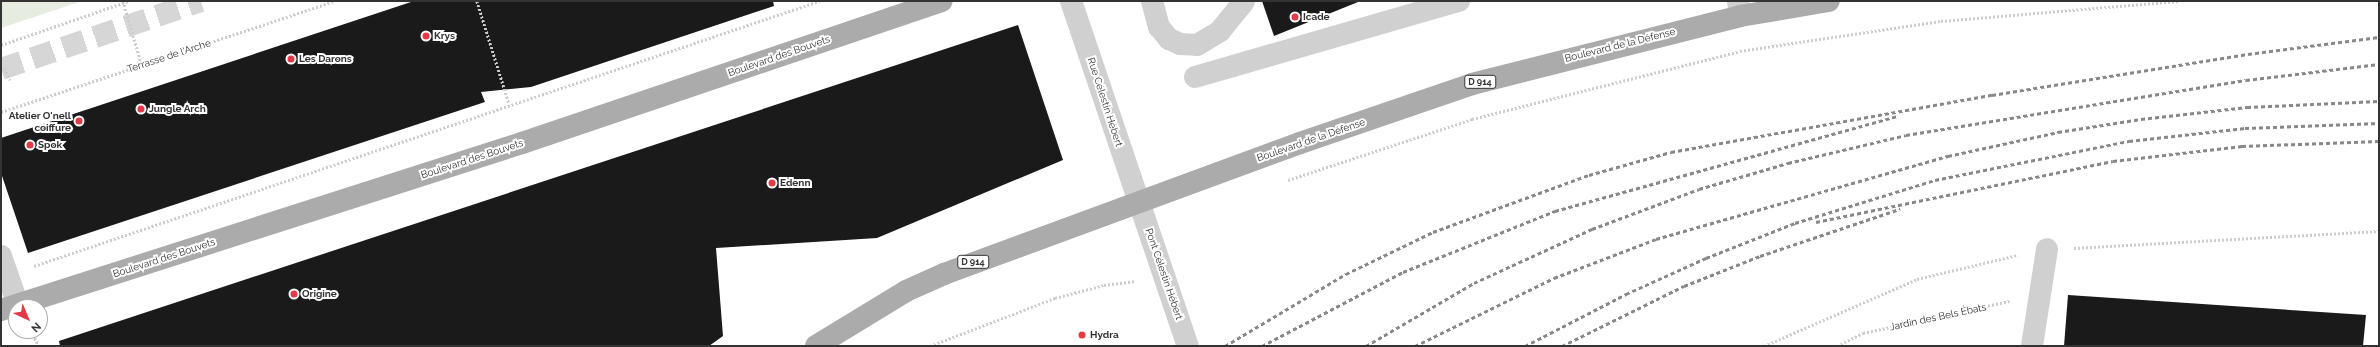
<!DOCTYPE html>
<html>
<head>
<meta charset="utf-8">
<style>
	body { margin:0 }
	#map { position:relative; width:2380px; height:347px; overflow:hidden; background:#fff; font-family:Raleway,sans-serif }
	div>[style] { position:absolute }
	.green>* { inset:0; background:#e6ecdf }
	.building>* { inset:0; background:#1a1a1a }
	.highway-tunnel>* { height:22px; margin-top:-11px; transform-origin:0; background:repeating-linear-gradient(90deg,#d6d6d6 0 22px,transparent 0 33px) }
	.path>* { height:2.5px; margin-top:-1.25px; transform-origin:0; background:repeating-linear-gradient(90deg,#cdcdcd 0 2px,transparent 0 4px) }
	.minor>* { height:22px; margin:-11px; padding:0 11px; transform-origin:11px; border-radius:11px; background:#d0d0d0 }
	.major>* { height:22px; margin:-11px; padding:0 11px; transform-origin:11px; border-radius:11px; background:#ababab }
	.rail>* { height:3px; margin-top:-1.5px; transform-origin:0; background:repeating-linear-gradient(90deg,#888 0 4px,transparent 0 7px) }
	.dots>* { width:11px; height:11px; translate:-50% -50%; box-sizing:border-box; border:2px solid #fff; border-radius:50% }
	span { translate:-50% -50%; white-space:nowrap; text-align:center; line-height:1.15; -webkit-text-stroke:4px #fff; paint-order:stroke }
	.shield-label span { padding:1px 3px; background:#fff; border:1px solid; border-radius:3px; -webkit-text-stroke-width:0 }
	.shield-label { font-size:9px; color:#333; font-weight:700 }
	.poi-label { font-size:10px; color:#333; font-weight:700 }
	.left { translate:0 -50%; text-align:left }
	.right { translate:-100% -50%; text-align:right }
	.street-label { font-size:10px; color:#333 }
	.frame { position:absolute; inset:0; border:2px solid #333; pointer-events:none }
	.north { position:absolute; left:8px; top:299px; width:40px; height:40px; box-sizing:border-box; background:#fff; border:1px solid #adadad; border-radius:50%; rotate:136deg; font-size:11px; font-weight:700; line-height:16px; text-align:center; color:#333 }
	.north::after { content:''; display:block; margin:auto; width:14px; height:18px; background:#e63946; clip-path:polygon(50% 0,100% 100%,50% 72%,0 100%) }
</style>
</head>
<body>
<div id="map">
	<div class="green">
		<i style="clip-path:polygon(1px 1px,82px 1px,1px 28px)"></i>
	</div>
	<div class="building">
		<i style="clip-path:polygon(414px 1px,773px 1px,774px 6px,531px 87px,481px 92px,485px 102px,28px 253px,1px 173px,1px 138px)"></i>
		<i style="clip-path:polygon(1262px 1px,1358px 1px,1358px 2px,1274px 36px)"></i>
		<i style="clip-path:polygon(1018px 25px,1063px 160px,877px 238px,716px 248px,723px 336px,709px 346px,60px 346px,59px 341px)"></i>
		<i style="clip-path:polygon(2068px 295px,2366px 315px,2363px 346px,2064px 346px)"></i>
	</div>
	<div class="highway-tunnel">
		<i style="left:1px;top:69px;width:211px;rotate:-18.8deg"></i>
	</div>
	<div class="path">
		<i style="left:123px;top:1px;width:67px;rotate:73.5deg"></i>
		<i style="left:477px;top:1px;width:107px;rotate:72.6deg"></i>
		<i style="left:1px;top:45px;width:135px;rotate:-19deg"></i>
		<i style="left:5px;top:68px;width:13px;rotate:67deg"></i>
		<i style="left:1px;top:112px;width:351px;rotate:-18.4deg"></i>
		<i style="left:1288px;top:180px;width:194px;rotate:-18.3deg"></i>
		<i style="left:1472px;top:119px;width:276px;rotate:-14.2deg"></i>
		<i style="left:1740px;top:51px;width:203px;rotate:-8.5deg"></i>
		<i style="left:1941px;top:21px;width:239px;rotate:-4.8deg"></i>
		<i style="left:2074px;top:248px;width:305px;rotate:-3.2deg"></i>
		<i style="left:34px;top:266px;width:829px;rotate:-18.65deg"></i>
		<i style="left:31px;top:331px;width:17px;rotate:62deg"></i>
		<i style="left:930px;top:346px;width:134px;rotate:-21deg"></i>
		<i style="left:1055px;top:298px;width:51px;rotate:-14.9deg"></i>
		<i style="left:1104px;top:285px;width:32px;rotate:-7deg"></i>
		<i style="left:1764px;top:346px;width:167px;rotate:-23.6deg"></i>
		<i style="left:1917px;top:279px;width:104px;rotate:-13.4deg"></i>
		<i style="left:1837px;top:346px;width:29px;rotate:-27deg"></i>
		<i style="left:1863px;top:333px;width:150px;rotate:-12.3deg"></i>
	</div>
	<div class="minor">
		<i style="left:1071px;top:1px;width:364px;rotate:71.3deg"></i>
		<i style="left:1152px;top:1px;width:27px;rotate:75deg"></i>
		<i style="left:1159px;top:27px;width:16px;rotate:50deg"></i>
		<i style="left:1169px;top:39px;width:12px;rotate:24deg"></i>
		<i style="left:1180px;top:44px;width:17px;rotate:3deg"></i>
		<i style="left:1197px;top:45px;width:27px;rotate:-31deg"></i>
		<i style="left:1220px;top:31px;width:38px;rotate:-51deg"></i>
		<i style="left:1738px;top:1px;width:15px;rotate:82deg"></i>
		<i style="left:1195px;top:77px;width:275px;rotate:-16.1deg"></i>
		<i style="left:1px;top:256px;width:52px;rotate:70.9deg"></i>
		<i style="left:2032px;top:346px;width:98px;rotate:-81.2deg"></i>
	</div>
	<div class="major">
		<i style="left:1px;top:310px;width:547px;rotate:-17.77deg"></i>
		<i style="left:522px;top:143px;width:443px;rotate:-18.7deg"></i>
		<i style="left:816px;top:346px;width:105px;rotate:-31.4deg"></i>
		<i style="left:906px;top:291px;width:42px;rotate:-24.1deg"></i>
		<i style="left:944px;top:274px;width:379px;rotate:-20.2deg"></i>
		<i style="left:1300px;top:143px;width:182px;rotate:-18.9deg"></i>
		<i style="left:1472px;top:84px;width:276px;rotate:-14.2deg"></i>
		<i style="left:1740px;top:16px;width:90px;rotate:-9.6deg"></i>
	</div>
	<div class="rail">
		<i style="left:1816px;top:222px;width:303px;rotate:-11.6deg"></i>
		<i style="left:2113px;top:161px;width:130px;rotate:-6.6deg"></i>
		<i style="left:2242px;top:146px;width:137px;rotate:-2.1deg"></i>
		<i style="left:1225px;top:346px;width:141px;rotate:-30.8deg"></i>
		<i style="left:1346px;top:274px;width:97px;rotate:-25.8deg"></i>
		<i style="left:1433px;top:232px;width:166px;rotate:-20.1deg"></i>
		<i style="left:1589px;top:175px;width:85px;rotate:-15.7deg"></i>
		<i style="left:1671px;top:152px;width:326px;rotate:-10.1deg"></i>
		<i style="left:1992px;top:95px;width:259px;rotate:-9.1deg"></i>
		<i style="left:2248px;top:54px;width:132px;rotate:-7.4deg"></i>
		<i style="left:1262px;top:346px;width:159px;rotate:-27.7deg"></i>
		<i style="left:1403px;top:272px;width:164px;rotate:-21.9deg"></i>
		<i style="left:1555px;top:211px;width:356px;rotate:-15.5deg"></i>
		<i style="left:1366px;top:346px;width:125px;rotate:-30.3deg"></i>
		<i style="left:1474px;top:283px;width:130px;rotate:-24.6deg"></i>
		<i style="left:1592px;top:229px;width:114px;rotate:-20.5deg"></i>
		<i style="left:1699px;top:189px;width:93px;rotate:-16.3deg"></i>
		<i style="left:1788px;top:163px;width:121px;rotate:-13.3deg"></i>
		<i style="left:1906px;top:135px;width:344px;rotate:-9.2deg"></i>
		<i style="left:2246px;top:80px;width:134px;rotate:-6.9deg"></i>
		<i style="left:1415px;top:346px;width:155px;rotate:-26.1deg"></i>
		<i style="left:1554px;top:278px;width:109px;rotate:-20.9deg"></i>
		<i style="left:1656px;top:239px;width:304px;rotate:-15.9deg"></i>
		<i style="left:1948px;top:156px;width:113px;rotate:-12.3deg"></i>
		<i style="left:2058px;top:132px;width:84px;rotate:-8.9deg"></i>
		<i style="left:2141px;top:119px;width:107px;rotate:-6.5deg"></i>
		<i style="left:2247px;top:107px;width:132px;rotate:-2.6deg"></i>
		<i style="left:1525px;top:346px;width:114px;rotate:-27.2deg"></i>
		<i style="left:1626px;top:294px;width:88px;rotate:-24.2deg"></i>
		<i style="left:1706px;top:258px;width:96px;rotate:-21.5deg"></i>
		<i style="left:1795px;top:223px;width:146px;rotate:-17.1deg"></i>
		<i style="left:1935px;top:180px;width:198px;rotate:-11.4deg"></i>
		<i style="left:2129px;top:141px;width:117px;rotate:-6.4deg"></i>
		<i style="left:2245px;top:128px;width:134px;rotate:-2.1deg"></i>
		<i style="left:1562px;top:346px;width:136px;rotate:-26.2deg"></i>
		<i style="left:1684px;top:286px;width:82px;rotate:-21.5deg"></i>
		<i style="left:1760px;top:256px;width:148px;rotate:-18.6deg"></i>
	</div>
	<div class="dots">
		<i style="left:1295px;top:17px;background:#e63946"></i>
		<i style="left:426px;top:36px;background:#e63946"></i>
		<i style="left:291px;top:59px;background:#e63946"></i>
		<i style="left:141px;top:109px;background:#e63946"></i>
		<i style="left:79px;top:121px;background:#e63946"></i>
		<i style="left:30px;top:145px;background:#e63946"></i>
		<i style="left:772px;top:183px;background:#e63946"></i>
		<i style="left:294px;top:294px;background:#e63946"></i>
		<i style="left:1082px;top:335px;background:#e63946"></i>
	</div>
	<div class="shield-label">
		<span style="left:1480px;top:82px">D 914</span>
		<span style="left:973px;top:262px">D 914</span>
	</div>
	<div class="poi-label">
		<span class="left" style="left:1303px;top:17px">Icade</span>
		<span class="left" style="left:434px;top:36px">Krys</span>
		<span class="left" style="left:299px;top:59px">Les Darons</span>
		<span class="left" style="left:149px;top:109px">Jungle Arch</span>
		<span class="right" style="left:71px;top:121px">Atelier O'nell<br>coiffure</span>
		<span class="left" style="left:38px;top:145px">Spok</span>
		<span class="left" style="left:780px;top:183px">Edenn</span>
		<span class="left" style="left:302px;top:294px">Origine</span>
		<span class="left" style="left:1090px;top:335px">Hydra</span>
	</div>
	<div class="street-label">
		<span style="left:1620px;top:45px;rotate:-14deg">Boulevard de la Défense</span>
		<span style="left:169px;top:56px;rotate:-18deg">Terrasse de l'Arche</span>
		<span style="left:779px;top:56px;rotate:-19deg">Boulevard des Bouvets</span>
		<span style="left:1105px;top:102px;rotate:72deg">Rue Célestin Hébert</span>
		<span style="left:1311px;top:140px;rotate:-19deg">Boulevard de la Défense</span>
		<span style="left:472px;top:159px;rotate:-18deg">Boulevard des Bouvets</span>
		<span style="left:164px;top:258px;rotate:-18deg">Boulevard des Bouvets</span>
		<span style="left:1164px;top:274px;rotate:71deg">Pont Célestin Hébert</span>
		<span style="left:1938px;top:317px;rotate:-12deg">Jardin des Bels Ébats</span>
	</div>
	<div class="frame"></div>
	<div class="north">N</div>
</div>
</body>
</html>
